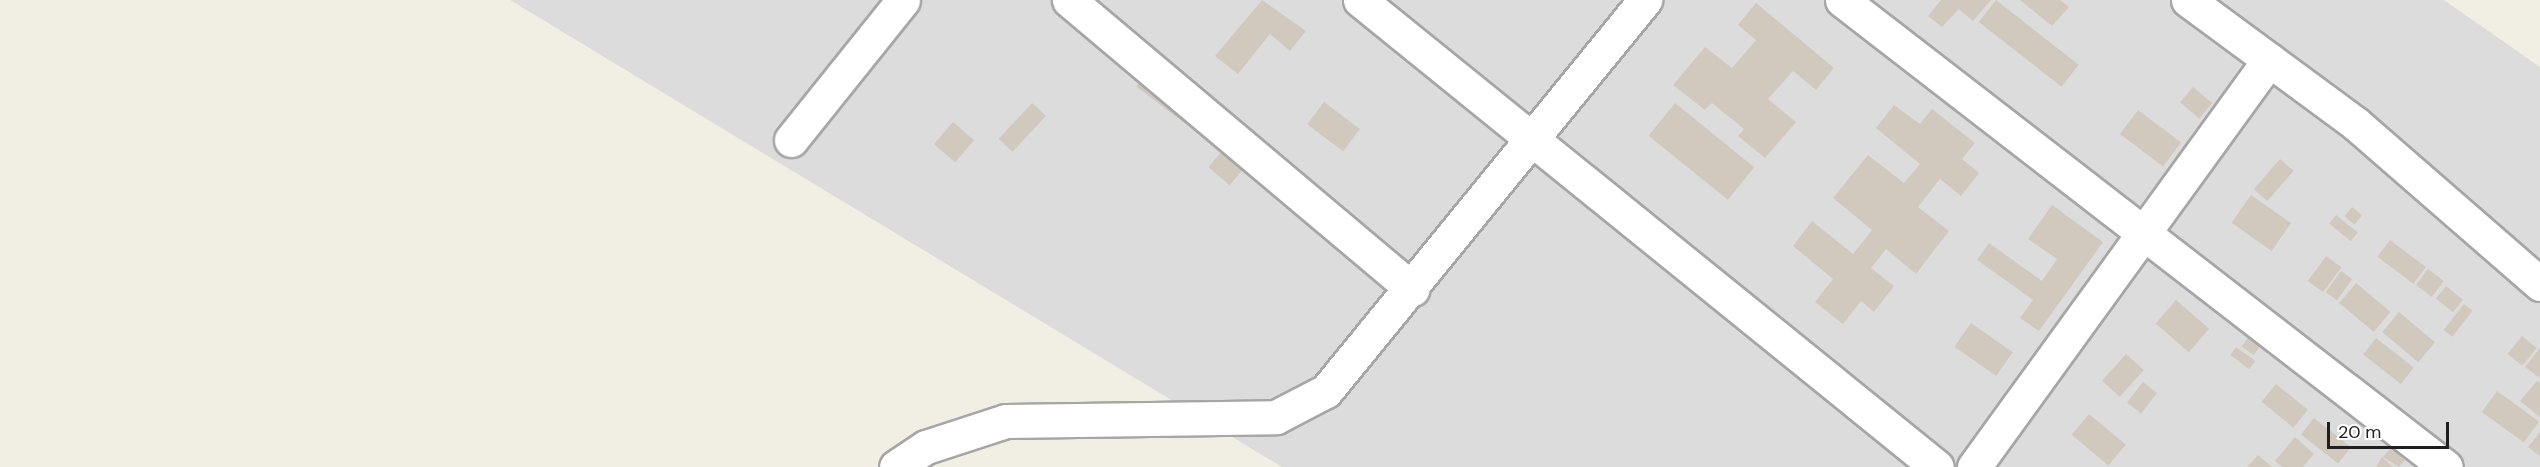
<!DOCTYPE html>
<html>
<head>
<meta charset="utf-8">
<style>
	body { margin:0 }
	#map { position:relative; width:2540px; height:467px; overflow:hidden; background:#f1efe4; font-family:"DM Sans",sans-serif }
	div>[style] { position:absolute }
	.residential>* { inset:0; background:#dddcdc }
	.building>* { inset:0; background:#d1c9bd; transform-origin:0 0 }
	.roads { filter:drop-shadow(2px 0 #a6a6a6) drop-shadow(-2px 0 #a6a6a6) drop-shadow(0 2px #a6a6a6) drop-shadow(0 -2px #a6a6a6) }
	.street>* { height:33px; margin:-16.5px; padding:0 16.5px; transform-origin:16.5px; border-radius:16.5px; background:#fff }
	span { translate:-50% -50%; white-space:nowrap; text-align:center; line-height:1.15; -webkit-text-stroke:5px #fff; paint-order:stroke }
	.scale { position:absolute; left:2327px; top:422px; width:122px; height:27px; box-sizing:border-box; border:3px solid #1f1f1f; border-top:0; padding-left:8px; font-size:18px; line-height:21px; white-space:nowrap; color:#1f1f1f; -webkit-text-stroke:4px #fff; paint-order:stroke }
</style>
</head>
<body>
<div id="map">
	<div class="residential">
		<i style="clip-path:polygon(510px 0,2444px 0,2540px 67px,2540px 467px,1282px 467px)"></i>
	</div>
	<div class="building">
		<i style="clip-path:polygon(1262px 0,1306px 31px,1290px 51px,1270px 34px,1238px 74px,1215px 56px)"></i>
		<i style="clip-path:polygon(1941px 0,1991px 0,1973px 21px,1959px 9px,1942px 27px,1928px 16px)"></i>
		<i style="left:1996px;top:0;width:105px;height:28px;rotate:38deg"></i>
		<i style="clip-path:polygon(2020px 0,2060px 0,2069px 7px,2052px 26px)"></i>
		<i style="clip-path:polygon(1756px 3px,1834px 68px,1816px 90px,1793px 71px,1768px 99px,1796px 122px,1765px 158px,1738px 136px,1744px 129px,1712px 103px,1705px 110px,1673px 85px,1705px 47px,1732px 68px,1756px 40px,1738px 25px)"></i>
		<i style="left:1155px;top:62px;width:61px;height:31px;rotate:37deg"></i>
		<i style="left:2193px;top:87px;width:25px;height:20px;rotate:40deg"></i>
		<i style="left:1324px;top:102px;width:45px;height:28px;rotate:37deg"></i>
		<i style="left:1032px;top:103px;width:19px;height:49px;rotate:43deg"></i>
		<i style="left:1675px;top:103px;width:102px;height:42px;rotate:39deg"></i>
		<i style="clip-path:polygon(1894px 105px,1920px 124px,1932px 109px,1975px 143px,1962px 159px,1979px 173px,1961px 196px,1940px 179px,1918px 207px,1949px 231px,1916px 274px,1886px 249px,1871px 268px,1894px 286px,1874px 312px,1861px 301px,1843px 324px,1815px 302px,1833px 279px,1793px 246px,1812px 221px,1853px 254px,1872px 230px,1833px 198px,1868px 155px,1904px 183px,1920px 164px,1876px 128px)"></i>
		<i style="left:2138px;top:110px;width:54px;height:30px;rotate:37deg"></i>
		<i style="left:953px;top:122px;width:28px;height:29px;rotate:41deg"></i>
		<i style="left:1230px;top:142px;width:28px;height:33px;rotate:41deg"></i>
		<i style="left:2280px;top:159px;width:18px;height:40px;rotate:41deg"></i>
		<i style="left:2251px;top:195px;width:49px;height:34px;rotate:35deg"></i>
		<i style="clip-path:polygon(2052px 205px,2103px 242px,2039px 331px,2020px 318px,2033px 300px,1977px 260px,1989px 243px,2042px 281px,2057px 259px,2028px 239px)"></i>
		<i style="left:2352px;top:207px;width:13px;height:12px;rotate:39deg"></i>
		<i style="left:2336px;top:215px;width:28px;height:11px;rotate:39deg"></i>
		<i style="left:2390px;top:240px;width:45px;height:21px;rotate:37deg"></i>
		<i style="left:2326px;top:256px;width:19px;height:31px;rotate:36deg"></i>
		<i style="left:2428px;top:269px;width:20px;height:20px;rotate:37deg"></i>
		<i style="left:2341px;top:271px;width:14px;height:26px;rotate:36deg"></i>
		<i style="left:2356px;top:283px;width:45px;height:26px;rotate:40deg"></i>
		<i style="left:2446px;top:286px;width:22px;height:16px;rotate:39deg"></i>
		<i style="left:2176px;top:300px;width:44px;height:31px;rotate:41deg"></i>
		<i style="left:2464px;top:304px;width:11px;height:33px;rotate:38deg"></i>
		<i style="left:2399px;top:312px;width:47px;height:26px;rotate:40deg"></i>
		<i style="left:1971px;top:323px;width:51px;height:29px;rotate:35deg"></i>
		<i style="left:2250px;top:335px;width:15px;height:14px;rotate:37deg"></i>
		<i style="left:2522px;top:336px;width:19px;height:23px;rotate:39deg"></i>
		<i style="left:2376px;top:338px;width:48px;height:21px;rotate:38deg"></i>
		<i style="left:2236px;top:347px;width:24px;height:10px;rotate:36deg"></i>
		<i style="clip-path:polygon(2540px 348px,2540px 378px,2525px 367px)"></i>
		<i style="left:2126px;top:354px;width:24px;height:36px;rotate:42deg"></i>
		<i style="clip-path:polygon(2537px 381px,2540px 383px,2540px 417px,2520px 401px)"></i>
		<i style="left:2143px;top:382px;width:18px;height:26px;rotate:38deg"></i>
		<i style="left:2276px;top:384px;width:41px;height:23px;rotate:39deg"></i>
		<i style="left:2497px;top:391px;width:52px;height:26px;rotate:36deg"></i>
		<i style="left:2089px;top:414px;width:48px;height:27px;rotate:40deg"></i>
		<i style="left:2314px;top:418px;width:47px;height:21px;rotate:38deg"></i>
		<i style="clip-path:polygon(2540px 432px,2540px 456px,2528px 447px)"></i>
		<i style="clip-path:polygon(2295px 437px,2314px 454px,2303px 467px,2282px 467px,2275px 461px)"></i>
		<i style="clip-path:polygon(2391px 448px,2405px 460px,2399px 467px,2383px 457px)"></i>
		<i style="clip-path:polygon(2258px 455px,2272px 467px,2247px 467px)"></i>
		<i style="clip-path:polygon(2382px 457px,2383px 458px,2393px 467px,2376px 467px)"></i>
	</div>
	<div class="roads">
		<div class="street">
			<i style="left:1069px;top:0;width:449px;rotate:40.1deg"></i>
			<i style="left:1360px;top:0;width:742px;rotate:38.99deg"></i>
			<i style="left:1842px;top:0;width:763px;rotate:37.71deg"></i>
			<i style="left:2188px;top:0;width:209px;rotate:36.4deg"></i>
			<i style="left:2356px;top:124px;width:244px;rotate:41deg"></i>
			<i style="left:791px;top:140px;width:179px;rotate:-51.3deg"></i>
			<i style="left:896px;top:467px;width:36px;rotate:-34deg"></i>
			<i style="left:926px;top:447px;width:84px;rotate:-18deg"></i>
			<i style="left:1006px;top:421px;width:270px;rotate:-0.8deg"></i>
			<i style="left:1276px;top:417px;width:56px;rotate:-27.5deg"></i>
			<i style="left:1326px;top:391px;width:505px;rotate:-50.79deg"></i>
			<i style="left:1974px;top:467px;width:503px;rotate:-54.06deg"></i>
		</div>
	</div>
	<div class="scale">20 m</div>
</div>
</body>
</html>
